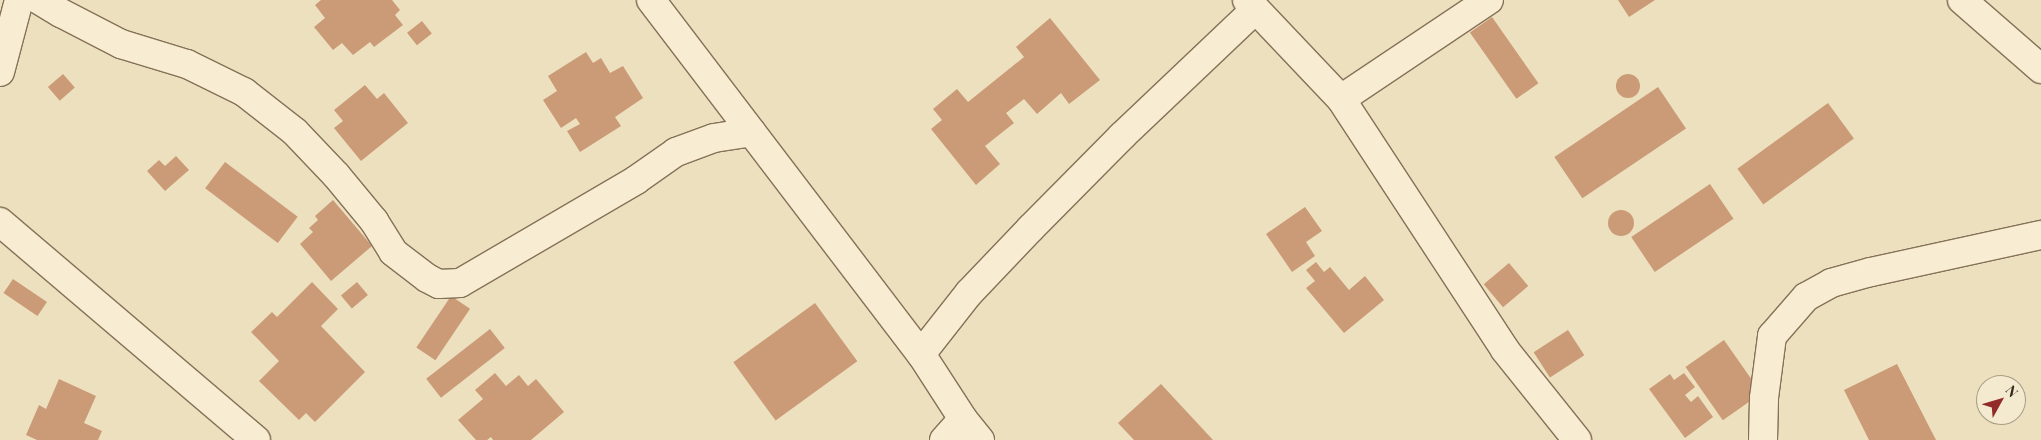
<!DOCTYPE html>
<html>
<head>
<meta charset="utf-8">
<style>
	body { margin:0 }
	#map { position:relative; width:2041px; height:440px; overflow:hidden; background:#ede0bf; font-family:"Playfair Display",serif }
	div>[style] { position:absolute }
	.building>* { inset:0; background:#ca9b76; transform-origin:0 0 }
	.round { border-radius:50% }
	.roads { filter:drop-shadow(1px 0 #857158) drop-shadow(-1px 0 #857158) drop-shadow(0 1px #857158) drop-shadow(0 -1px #857158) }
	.street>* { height:28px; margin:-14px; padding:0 14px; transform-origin:14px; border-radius:14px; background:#f8edd2 }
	span { translate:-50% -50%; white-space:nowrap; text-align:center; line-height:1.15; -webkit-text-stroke:5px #f4eacf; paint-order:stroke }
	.north { position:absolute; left:1976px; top:375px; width:50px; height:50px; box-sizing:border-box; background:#f4eacf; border:1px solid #a89d87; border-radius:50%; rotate:51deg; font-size:14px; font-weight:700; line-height:20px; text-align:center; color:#35291c }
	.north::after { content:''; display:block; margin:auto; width:18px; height:22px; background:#922b29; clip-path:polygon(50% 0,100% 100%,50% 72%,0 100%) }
</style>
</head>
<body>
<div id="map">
	<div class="building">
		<i style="clip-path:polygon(321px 0,392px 0,400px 10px,395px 15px,403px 25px,374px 47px,370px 42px,353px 55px,342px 43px,333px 50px,314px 27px,325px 18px,315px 5px)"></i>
		<i style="clip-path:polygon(1618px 0,1655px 0,1629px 17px)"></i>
		<i style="left:1492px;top:17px;width:81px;height:27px;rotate:55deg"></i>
		<i style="clip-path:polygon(1050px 18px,1100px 80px,1069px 104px,1061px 93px,1037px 114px,1024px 99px,1006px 113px,1014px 123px,985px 146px,1000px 164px,976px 185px,931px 129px,942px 120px,933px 109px,957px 89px,968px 102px,1024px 57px,1016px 47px)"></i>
		<i style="left:422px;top:21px;width:16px;height:19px;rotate:52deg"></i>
		<i style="clip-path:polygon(586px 52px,593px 63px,601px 58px,610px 73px,623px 66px,643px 98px,615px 117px,621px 126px,580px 152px,567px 131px,580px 124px,576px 118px,561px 128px,543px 100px,557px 91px,548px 76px)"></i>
		<i style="left:63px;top:74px;width:18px;height:20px;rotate:49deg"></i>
		<i class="round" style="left:1616px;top:74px;width:24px;height:24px"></i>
		<i style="clip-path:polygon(365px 85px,377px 99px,384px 93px,408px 123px,361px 161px,334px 128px,343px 121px,334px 110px)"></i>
		<i style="left:1658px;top:87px;width:50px;height:125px;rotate:56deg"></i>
		<i style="left:1828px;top:103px;width:44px;height:112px;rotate:54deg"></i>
		<i style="clip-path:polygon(176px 156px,189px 170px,165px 191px,147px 171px,159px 160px,165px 166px)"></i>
		<i style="left:225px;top:162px;width:91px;height:33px;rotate:37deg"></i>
		<i style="left:1710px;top:184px;width:42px;height:95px;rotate:56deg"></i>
		<i style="clip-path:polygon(333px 200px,372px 246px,331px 281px,300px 244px,313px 232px,309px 228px,318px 220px,315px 216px)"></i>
		<i style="clip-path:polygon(1305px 207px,1322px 231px,1306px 242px,1315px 256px,1292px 272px,1266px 234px)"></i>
		<i class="round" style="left:1608px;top:210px;width:26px;height:26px"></i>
		<i style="clip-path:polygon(1316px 262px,1324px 272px,1330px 267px,1349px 290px,1365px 276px,1384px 300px,1344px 333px,1306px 288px,1315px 281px,1306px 270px)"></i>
		<i style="left:1509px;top:263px;width:30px;height:33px;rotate:50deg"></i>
		<i style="left:13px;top:279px;width:41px;height:17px;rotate:34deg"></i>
		<i style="clip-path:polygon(312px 282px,338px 309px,321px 326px,365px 372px,315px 422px,306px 413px,299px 420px,259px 381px,279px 361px,251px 332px,272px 312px,277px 317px)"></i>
		<i style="left:357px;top:282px;width:17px;height:21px;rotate:50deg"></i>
		<i style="left:451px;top:296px;width:23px;height:62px;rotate:34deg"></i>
		<i style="left:815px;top:303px;width:72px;height:101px;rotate:54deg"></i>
		<i style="left:490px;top:329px;width:24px;height:81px;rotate:52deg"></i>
		<i style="left:1568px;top:330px;width:30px;height:41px;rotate:57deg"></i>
		<i style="left:1724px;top:340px;width:65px;height:47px;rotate:55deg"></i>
		<i style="clip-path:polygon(1897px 364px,1936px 440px,1869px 440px,1844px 390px)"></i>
		<i style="clip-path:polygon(495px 373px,506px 386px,519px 375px,528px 386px,536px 379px,564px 412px,531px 440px,493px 440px,491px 437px,487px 440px,476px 440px,458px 420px,483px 399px,475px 390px)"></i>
		<i style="clip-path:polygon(1684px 373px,1695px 387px,1685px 395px,1691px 402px,1698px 396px,1713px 417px,1685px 438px,1649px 389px,1670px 374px,1674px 380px)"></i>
		<i style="clip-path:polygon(59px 379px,96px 396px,84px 423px,102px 431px,98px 440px,37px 440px,26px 435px,39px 405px,46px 409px)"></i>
		<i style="clip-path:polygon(1161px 384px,1213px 440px,1134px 440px,1118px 423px)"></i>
	</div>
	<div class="roads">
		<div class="street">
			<i style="left:39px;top:0;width:26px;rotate:31deg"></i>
			<i style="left:61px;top:13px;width:68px;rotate:27.3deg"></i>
			<i style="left:121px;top:44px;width:69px;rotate:16.9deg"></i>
			<i style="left:187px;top:64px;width:64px;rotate:26.2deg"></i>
			<i style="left:244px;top:92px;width:65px;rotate:38.1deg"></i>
			<i style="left:295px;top:132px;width:59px;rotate:46.4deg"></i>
			<i style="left:336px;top:175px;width:60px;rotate:50.4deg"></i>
			<i style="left:374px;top:221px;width:36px;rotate:58deg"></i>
			<i style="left:393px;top:252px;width:43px;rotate:37.4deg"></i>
			<i style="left:427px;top:278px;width:13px;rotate:27deg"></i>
			<i style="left:439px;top:284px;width:21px;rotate:-3deg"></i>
			<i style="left:460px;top:283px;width:204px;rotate:-30.3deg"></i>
			<i style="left:636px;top:180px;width:49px;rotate:-35deg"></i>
			<i style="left:676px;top:152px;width:40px;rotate:-20.2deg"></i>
			<i style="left:714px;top:138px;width:38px;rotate:-9deg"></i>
			<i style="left:651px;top:0;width:445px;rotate:52.7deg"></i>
			<i style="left:921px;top:354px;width:77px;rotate:57.1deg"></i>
			<i style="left:963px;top:419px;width:27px;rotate:51deg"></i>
			<i style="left:1247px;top:0;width:137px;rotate:46.5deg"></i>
			<i style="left:1341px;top:99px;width:300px;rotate:56.8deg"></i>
			<i style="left:1505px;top:350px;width:115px;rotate:51.3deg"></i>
			<i style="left:1962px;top:0;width:105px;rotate:41.1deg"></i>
			<i style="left:0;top:72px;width:74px;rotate:-75.2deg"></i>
			<i style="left:1341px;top:99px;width:178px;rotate:-33.8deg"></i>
			<i style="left:0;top:222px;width:336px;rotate:40.4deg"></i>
			<i style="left:921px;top:354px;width:78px;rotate:-51.8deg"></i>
			<i style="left:969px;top:293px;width:90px;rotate:-46.4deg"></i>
			<i style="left:1031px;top:228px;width:129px;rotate:-45.3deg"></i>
			<i style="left:1122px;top:136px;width:183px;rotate:-43.5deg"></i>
			<i style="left:944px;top:440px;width:28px;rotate:-48deg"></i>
			<i style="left:1763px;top:440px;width:42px;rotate:-88.6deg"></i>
			<i style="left:1764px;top:398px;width:63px;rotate:-82.6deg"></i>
			<i style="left:1772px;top:336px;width:52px;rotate:-48.9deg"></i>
			<i style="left:1806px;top:297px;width:29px;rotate:-29deg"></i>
			<i style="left:1831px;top:283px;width:41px;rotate:-15.4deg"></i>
			<i style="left:1871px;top:272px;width:174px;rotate:-12.3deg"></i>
		</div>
	</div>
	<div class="north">N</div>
</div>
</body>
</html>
